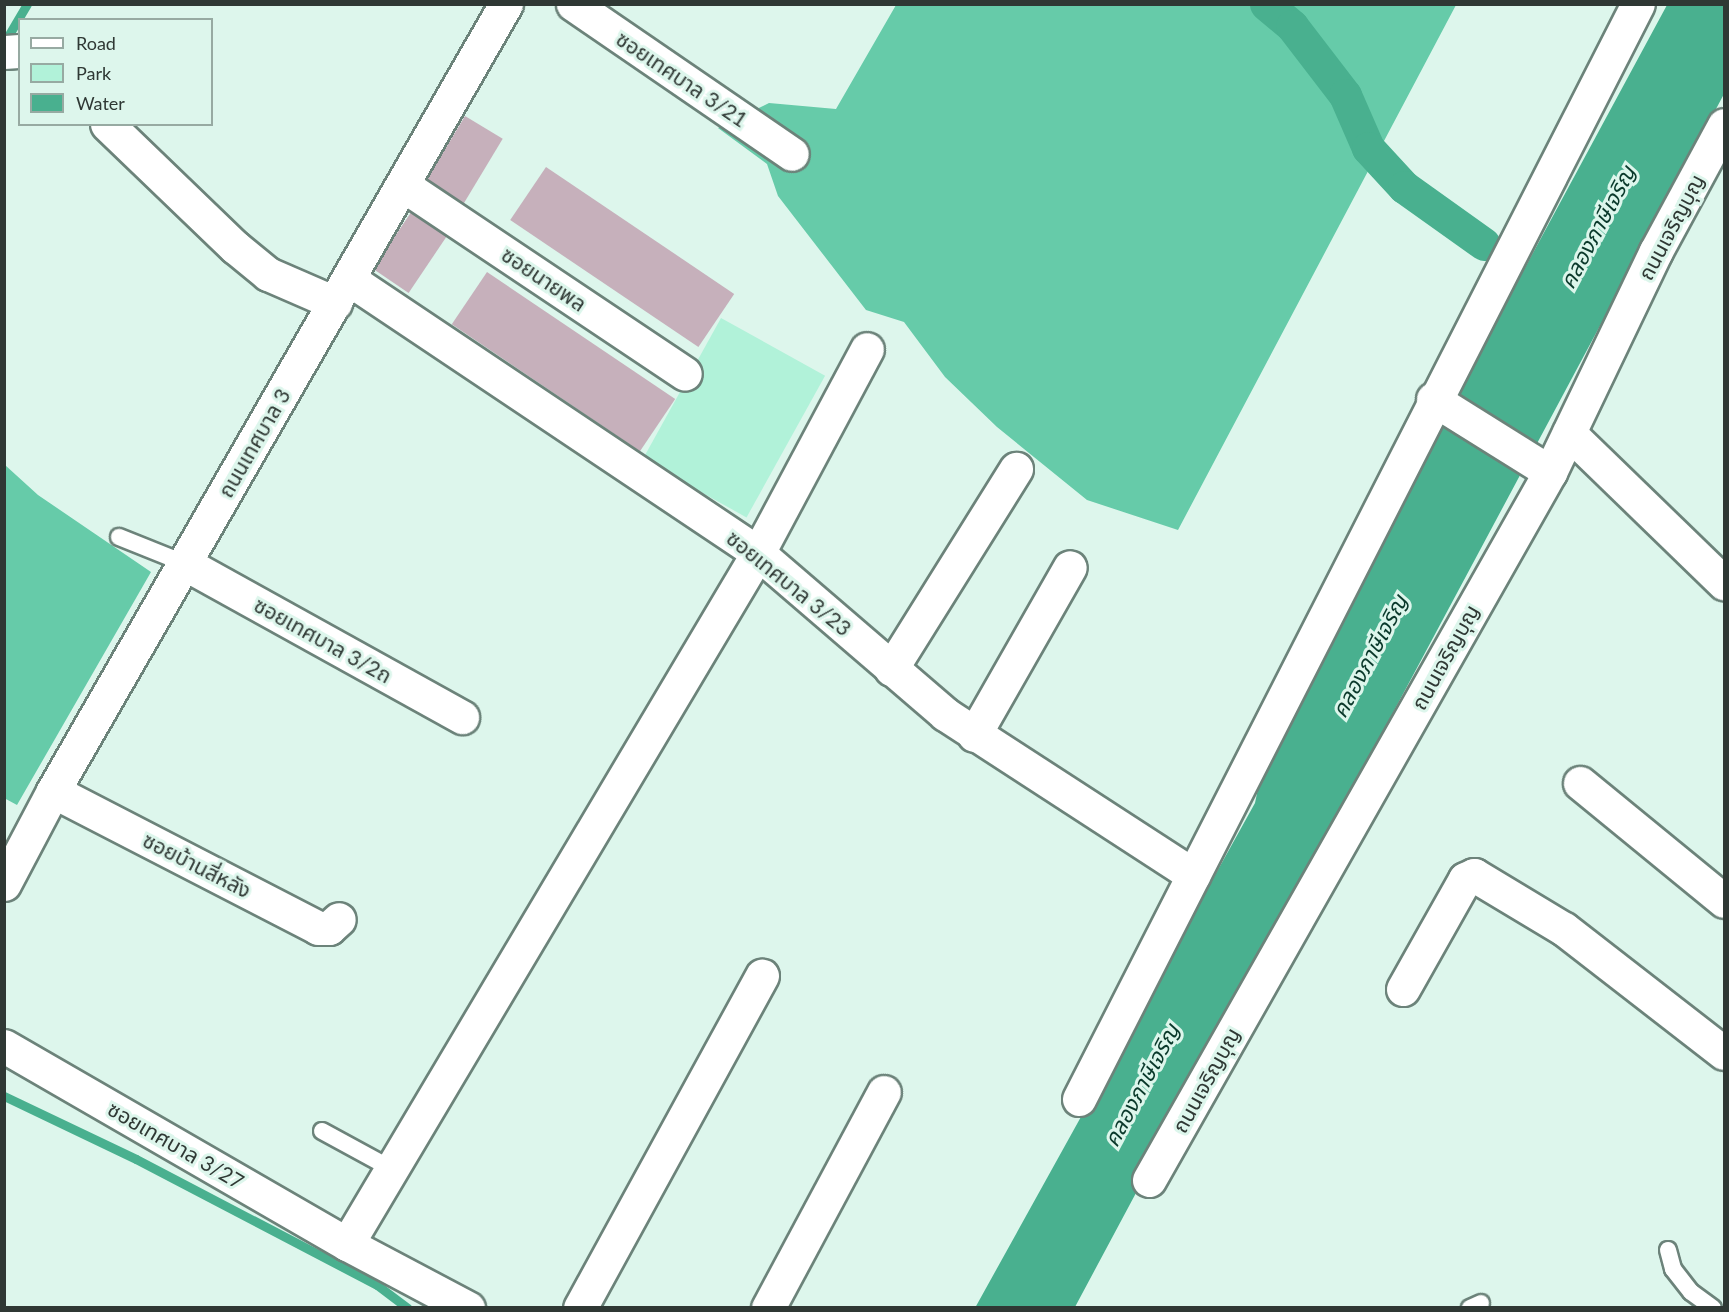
<!DOCTYPE html>
<html>
<head>
<meta charset="utf-8">
<style>
	body { margin:0 }
	#map { position:relative; width:1729px; height:1312px; overflow:hidden; background:#ddf6ec; font-family:Lato,"Noto Sans Thai",sans-serif }
	div>[style] { position:absolute }
	.green>* { inset:0; background:#b1f2d9; transform-origin:0 0 }
	.forest>* { inset:0; background:#66cba9 }
	.water>* { inset:0; background:#49b08f }
	.stream>* { height:9px; margin:-4.5px; padding:0 4.5px; transform-origin:4.5px; border-radius:4.5px; background:#49b08f }
	.canal>* { height:33px; margin:-16.5px; padding:0 16.5px; transform-origin:16.5px; border-radius:16.5px; background:#49b08f }
	.building>* { inset:0; background:#c6b0bb; transform-origin:0 0 }
	.roads { filter:drop-shadow(2px 0 #6c837a) drop-shadow(-2px 0 #6c837a) drop-shadow(0 2px #6c837a) drop-shadow(0 -2px #6c837a) }
	.lane>* { height:16px; margin:-8px; padding:0 8px; transform-origin:8px; border-radius:8px; background:#fff }
	.street>* { height:33px; margin:-16.5px; padding:0 16.5px; transform-origin:16.5px; border-radius:16.5px; background:#fff }
	span { translate:-50% -50%; white-space:nowrap; text-align:center; line-height:1.15; -webkit-text-stroke:6px #ddf6ec; paint-order:stroke }
	.street-label { font-size:21px; color:#2f3834 }
	.water-label { font-size:22px; color:#0a392b; font-style:italic }
	.frame { position:absolute; inset:0; border:6px solid #2f3834; pointer-events:none }
	.legend { position:absolute; left:18px; top:18px; width:195px; height:108px; box-sizing:border-box; background:#ddf6ec; border:2px solid #97aaa2; margin:0; padding:8px 10px; list-style:none; font-size:18px; color:#2f3834 }
	.legend li { display:flex; align-items:center; gap:12px; height:30px }
	.legend b { width:30px; border:2px solid #97aaa2 }
</style>
</head>
<body>
<div id="map">
	<div class="green">
		<i style="left:721px;top:318px;width:119px;height:162px;rotate:29deg"></i>
	</div>
	<div class="forest">
		<i style="clip-path:polygon(896px 5px,1456px 5px,1178px 530px,1087px 500px,997px 427px,945px 377px,904px 322px,866px 310px,778px 196px,767px 164px,718px 128px,769px 103px,836px 109px)"></i>
		<i style="clip-path:polygon(5px 465px,38px 495px,151px 572px,17px 805px,4px 798px)"></i>
	</div>
	<div class="water">
		<i style="clip-path:polygon(1667px 5px,1724px 5px,1724px 94px,1075px 1307px,975px 1308px,1255px 803px,1267px 745px)"></i>
	</div>
	<div class="stream">
		<i style="left:4px;top:43px;width:45px;rotate:-59.5deg"></i>
		<i style="left:4px;top:1096px;width:146px;rotate:25.5deg"></i>
		<i style="left:136px;top:1159px;width:272px;rotate:27.6deg"></i>
		<i style="left:377px;top:1285px;width:38px;rotate:37deg"></i>
	</div>
	<div class="canal">
		<i style="left:1266px;top:4px;width:34px;rotate:40deg"></i>
		<i style="left:1292px;top:26px;width:87px;rotate:52.5deg"></i>
		<i style="left:1345px;top:95px;width:58px;rotate:66.5deg"></i>
		<i style="left:1368px;top:148px;width:53px;rotate:47.3deg"></i>
		<i style="left:1404px;top:187px;width:98px;rotate:35.5deg"></i>
	</div>
	<div class="building">
		<i style="left:465px;top:116px;width:44px;height:76px;rotate:31deg"></i>
		<i style="left:546px;top:167px;width:227px;height:64px;rotate:34deg"></i>
		<i style="left:416px;top:205px;width:43px;height:77px;rotate:34deg"></i>
		<i style="left:487px;top:272px;width:227px;height:63px;rotate:34deg"></i>
	</div>
	<div class="roads">
		<div class="lane">
			<i style="left:119px;top:537px;width:70px;rotate:21.8deg"></i>
			<i style="left:322px;top:1131px;width:80px;rotate:28.5deg"></i>
			<i style="left:1668px;top:1250px;width:20px;rotate:75deg"></i>
			<i style="left:1673px;top:1269px;width:29px;rotate:52deg"></i>
			<i style="left:1691px;top:1292px;width:27px;rotate:36deg"></i>
			<i style="left:1470px;top:1308px;width:12px;rotate:-24deg"></i>
		</div>
		<div class="street">
			<i style="left:573px;top:4px;width:265px;rotate:34.4deg"></i>
			<i style="left:4px;top:52px;width:16px;rotate:-4deg"></i>
			<i style="left:107px;top:124px;width:178px;rotate:43.9deg"></i>
			<i style="left:235px;top:247px;width:43px;rotate:39.3deg"></i>
			<i style="left:268px;top:274px;width:73px;rotate:23.4deg"></i>
			<i style="left:403px;top:185px;width:339px;rotate:33.8deg"></i>
			<i style="left:349px;top:279px;width:492px;rotate:33.8deg"></i>
			<i style="left:758px;top:553px;width:247px;rotate:40.7deg"></i>
			<i style="left:945px;top:714px;width:296px;rotate:33deg"></i>
			<i style="left:1433px;top:399px;width:138px;rotate:32deg"></i>
			<i style="left:1569px;top:433px;width:216px;rotate:44.1deg"></i>
			<i style="left:184px;top:563px;width:318px;rotate:29deg"></i>
			<i style="left:891px;top:669px;width:236px;rotate:-58deg"></i>
			<i style="left:974px;top:735px;width:193px;rotate:-60.3deg"></i>
			<i style="left:1580px;top:783px;width:186px;rotate:39.3deg"></i>
			<i style="left:53px;top:791px;width:298px;rotate:27.3deg"></i>
			<i style="left:318px;top:928px;width:11px"></i>
			<i style="left:329px;top:928px;width:13px;rotate:-42deg"></i>
			<i style="left:4px;top:884px;width:105px;rotate:-62.2deg"></i>
			<i style="left:53px;top:791px;width:908px;rotate:-60.08deg"></i>
			<i style="left:1403px;top:989px;width:126px;rotate:-60.6deg"></i>
			<i style="left:1465px;top:879px;width:10px;rotate:-24deg"></i>
			<i style="left:1474px;top:875px;width:105px;rotate:31deg"></i>
			<i style="left:1564px;top:929px;width:202px;rotate:37.8deg"></i>
			<i style="left:4px;top:1046px;width:396px;rotate:30deg"></i>
			<i style="left:347px;top:1244px;width:137px;rotate:27.9deg"></i>
			<i style="left:1079px;top:1099px;width:1229px;rotate:-62.96deg"></i>
			<i style="left:1149px;top:1180px;width:814px;rotate:-60.47deg"></i>
			<i style="left:1550px;top:472px;width:245px;rotate:-64.4deg"></i>
			<i style="left:1656px;top:251px;width:143px;rotate:-61.6deg"></i>
			<i style="left:347px;top:1244px;width:804px;rotate:-59.26deg"></i>
			<i style="left:758px;top:553px;width:231px;rotate:-61.9deg"></i>
			<i style="left:580px;top:1308px;width:379px;rotate:-61.3deg"></i>
			<i style="left:768px;top:1308px;width:245px;rotate:-61.8deg"></i>
		</div>
	</div>
	<div class="street-label">
		<span style="left:682px;top:79px;rotate:34deg">ซอยเทศบาล 3/21</span>
		<span style="left:1671px;top:227px;rotate:-62deg">ถนนเจริญบุญ</span>
		<span style="left:544px;top:279px;rotate:34deg">ซอยนายพล</span>
		<span style="left:254px;top:443px;rotate:-60deg">ถนนเทศบาล 3</span>
		<span style="left:789px;top:583px;rotate:39deg">ซอยเทศบาล 3/23</span>
		<span style="left:323px;top:640px;rotate:29deg">ซอยเทศบาล 3/2ถ</span>
		<span style="left:1445px;top:657px;rotate:-61deg">ถนนเจริญบุญ</span>
		<span style="left:197px;top:865px;rotate:27deg">ซอยบ้านสี่หลัง</span>
		<span style="left:1206px;top:1080px;rotate:-61deg">ถนนเจริญบุญ</span>
		<span style="left:176px;top:1145px;rotate:30deg">ซอยเทศบาล 3/27</span>
	</div>
	<div class="water-label">
		<span style="left:1597px;top:227px;rotate:-62deg">คลองภาษีเจริญ</span>
		<span style="left:1369px;top:656px;rotate:-62deg">คลองภาษีเจริญ</span>
		<span style="left:1141px;top:1085px;rotate:-62deg">คลองภาษีเจริญ</span>
	</div>
	<div class="frame"></div>
	<ul class="legend">
	<li><b style="height:8px;background:#fff"></b>Road</li>
	<li><b style="height:16px;background:#b1f2d9"></b>Park</li>
	<li><b style="height:16px;background:#49b08f"></b>Water</li>
	</ul>
</div>
</body>
</html>
